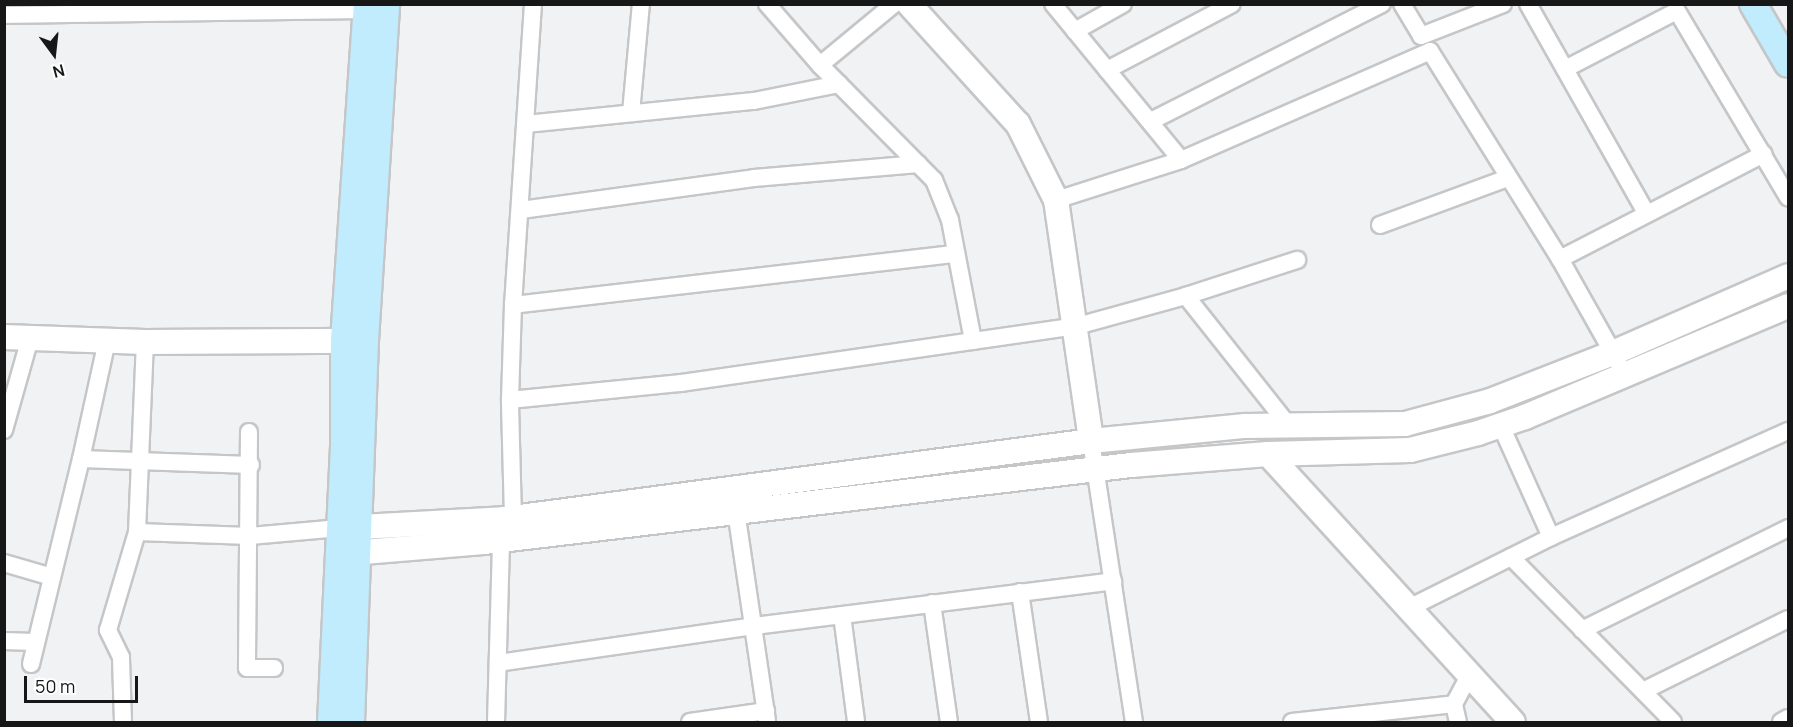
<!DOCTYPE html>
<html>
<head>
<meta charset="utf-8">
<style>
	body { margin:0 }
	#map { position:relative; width:1793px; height:727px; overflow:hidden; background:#f0f2f4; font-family:Manrope,sans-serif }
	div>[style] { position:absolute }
	.roads { filter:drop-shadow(2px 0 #c5c6c8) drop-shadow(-2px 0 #c5c6c8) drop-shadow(0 2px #c5c6c8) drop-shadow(0 -2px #c5c6c8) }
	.street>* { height:16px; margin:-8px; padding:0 8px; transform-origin:8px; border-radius:8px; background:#fff }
	.secondary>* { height:24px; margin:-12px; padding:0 12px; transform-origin:12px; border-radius:12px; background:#fff }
	.primary>* { height:26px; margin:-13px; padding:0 13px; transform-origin:13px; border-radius:13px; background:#c1ecfd }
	span { translate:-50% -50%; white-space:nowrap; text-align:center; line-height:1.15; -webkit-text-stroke:4.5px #fff; paint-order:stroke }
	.frame { position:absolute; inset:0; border:6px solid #171718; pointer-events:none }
	.north { position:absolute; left:24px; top:24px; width:60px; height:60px; -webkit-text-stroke:4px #fff; paint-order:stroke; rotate:165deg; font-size:16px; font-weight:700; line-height:24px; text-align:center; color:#171718 }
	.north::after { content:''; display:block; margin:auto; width:21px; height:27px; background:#171718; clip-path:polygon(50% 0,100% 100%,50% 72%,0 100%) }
	.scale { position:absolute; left:24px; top:676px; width:114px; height:27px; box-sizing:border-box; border:3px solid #171718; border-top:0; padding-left:8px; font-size:18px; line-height:21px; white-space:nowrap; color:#171718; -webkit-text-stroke:4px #fff; paint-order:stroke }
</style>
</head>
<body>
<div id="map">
	<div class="roads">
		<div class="street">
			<i style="left:767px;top:4px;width:81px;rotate:49deg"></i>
			<i style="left:894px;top:4px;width:96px;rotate:140.5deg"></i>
			<i style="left:820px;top:65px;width:162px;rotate:45.3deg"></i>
			<i style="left:934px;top:180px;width:43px;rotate:68.2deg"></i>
			<i style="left:950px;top:220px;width:123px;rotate:79.2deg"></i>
			<i style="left:1053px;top:4px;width:202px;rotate:50.6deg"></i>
			<i style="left:1402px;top:4px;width:37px;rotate:59deg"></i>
			<i style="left:1421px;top:36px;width:88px;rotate:-21.3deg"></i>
			<i style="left:1528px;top:4px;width:241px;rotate:60.5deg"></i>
			<i style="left:4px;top:15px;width:372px;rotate:-0.8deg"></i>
			<i style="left:1075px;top:31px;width:55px;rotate:-29.4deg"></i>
			<i style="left:1565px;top:69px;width:126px;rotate:-27.4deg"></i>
			<i style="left:1677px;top:11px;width:217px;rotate:59.2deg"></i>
			<i style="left:1107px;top:70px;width:141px;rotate:-27.8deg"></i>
			<i style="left:631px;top:113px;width:109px;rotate:-84.8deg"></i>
			<i style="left:1151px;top:121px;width:259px;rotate:-26.9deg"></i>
			<i style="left:526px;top:124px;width:229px;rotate:-5.8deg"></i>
			<i style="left:754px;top:101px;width:87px;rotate:-11.3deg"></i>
			<i style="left:1056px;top:200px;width:131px;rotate:-17.7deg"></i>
			<i style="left:1181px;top:160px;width:272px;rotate:-23.6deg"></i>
			<i style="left:1430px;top:51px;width:245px;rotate:58deg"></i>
			<i style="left:1560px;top:259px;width:118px;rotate:60.6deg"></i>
			<i style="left:521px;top:210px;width:235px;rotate:-7.8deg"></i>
			<i style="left:754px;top:178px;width:165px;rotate:-4.9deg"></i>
			<i style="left:1380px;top:225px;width:136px;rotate:-20.2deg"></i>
			<i style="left:1560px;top:259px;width:229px;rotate:-27.3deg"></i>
			<i style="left:1186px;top:296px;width:117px;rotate:-18deg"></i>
			<i style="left:513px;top:305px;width:302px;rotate:-86.2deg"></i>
			<i style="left:510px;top:400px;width:95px;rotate:-88.2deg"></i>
			<i style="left:513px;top:305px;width:446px;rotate:-6.6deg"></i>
			<i style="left:4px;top:430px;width:96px;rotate:-74.2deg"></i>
			<i style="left:249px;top:432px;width:236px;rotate:90.5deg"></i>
			<i style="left:247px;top:668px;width:27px"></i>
			<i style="left:1091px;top:441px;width:284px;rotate:81.3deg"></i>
			<i style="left:81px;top:459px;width:121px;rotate:-77.6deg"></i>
			<i style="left:735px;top:504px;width:220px;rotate:81.6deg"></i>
			<i style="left:513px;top:518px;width:118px;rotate:-91.5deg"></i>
			<i style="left:510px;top:400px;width:172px;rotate:-5.7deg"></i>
			<i style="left:681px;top:383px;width:400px;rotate:-8.2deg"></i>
			<i style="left:1077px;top:326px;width:113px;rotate:-15.4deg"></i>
			<i style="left:1186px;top:296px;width:167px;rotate:51.6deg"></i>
			<i style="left:137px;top:532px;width:190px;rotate:-87.6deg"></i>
			<i style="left:1551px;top:537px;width:260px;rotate:-24.1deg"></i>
			<i style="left:1511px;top:557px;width:231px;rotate:45.5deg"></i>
			<i style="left:4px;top:563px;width:50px;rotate:16.3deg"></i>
			<i style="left:1020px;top:592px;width:131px;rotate:81.7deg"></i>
			<i style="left:932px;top:603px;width:120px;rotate:81.9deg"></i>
			<i style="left:1409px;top:608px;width:159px;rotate:-26.6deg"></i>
			<i style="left:1551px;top:537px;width:122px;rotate:-114.2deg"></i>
			<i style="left:842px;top:615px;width:108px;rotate:82.5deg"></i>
			<i style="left:1582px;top:630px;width:230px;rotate:-26.3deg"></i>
			<i style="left:4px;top:641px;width:30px;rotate:2deg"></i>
			<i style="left:498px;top:663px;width:259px;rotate:-8.2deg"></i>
			<i style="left:754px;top:626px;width:362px;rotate:-7.1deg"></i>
			<i style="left:31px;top:664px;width:211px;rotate:-76.3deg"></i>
			<i style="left:81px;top:459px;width:170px;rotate:2deg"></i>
			<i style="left:1643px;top:691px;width:162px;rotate:-26.4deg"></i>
			<i style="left:123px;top:722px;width:65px;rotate:-91.8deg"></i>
			<i style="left:121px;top:657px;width:30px;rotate:-116deg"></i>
			<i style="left:108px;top:630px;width:102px;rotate:-73.5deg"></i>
			<i style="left:137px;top:532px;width:113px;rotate:2deg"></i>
			<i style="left:250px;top:536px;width:90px;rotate:-5.1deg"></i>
			<i style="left:496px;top:722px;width:182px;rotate:-88.4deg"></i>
			<i style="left:690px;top:722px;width:77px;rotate:-8.2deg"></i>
			<i style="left:1292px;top:722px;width:163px;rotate:-6.3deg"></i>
			<i style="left:1458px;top:722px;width:18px;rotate:-103deg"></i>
			<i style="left:1454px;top:704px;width:32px;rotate:-62deg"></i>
			<i style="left:1781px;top:722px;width:8px;rotate:-30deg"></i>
		</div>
		<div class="secondary">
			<i style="left:909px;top:4px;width:162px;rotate:47.8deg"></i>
			<i style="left:1018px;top:124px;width:85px;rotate:63.4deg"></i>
			<i style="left:1056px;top:200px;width:244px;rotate:81.7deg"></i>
			<i style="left:4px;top:337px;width:141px;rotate:2deg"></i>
			<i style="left:145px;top:342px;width:217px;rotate:-0.3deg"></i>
			<i style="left:1268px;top:454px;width:363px;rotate:47.6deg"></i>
			<i style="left:340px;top:528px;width:165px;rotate:-3.1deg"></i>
			<i style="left:505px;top:519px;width:591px;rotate:-7.58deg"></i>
			<i style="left:1091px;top:441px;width:155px;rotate:-5.6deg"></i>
			<i style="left:1245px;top:426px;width:160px;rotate:-0.7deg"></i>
			<i style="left:1405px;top:424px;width:88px;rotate:-15.1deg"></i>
			<i style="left:1490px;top:401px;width:132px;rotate:-21.3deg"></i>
			<i style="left:1613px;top:353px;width:191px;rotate:-23.7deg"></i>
			<i style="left:339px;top:554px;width:145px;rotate:-4.7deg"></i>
			<i style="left:484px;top:542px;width:652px;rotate:-6.79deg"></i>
			<i style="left:1131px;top:465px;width:137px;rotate:-4.6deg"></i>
			<i style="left:1268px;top:454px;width:142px;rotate:-1.6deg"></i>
			<i style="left:1410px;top:450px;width:70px;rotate:-14deg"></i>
			<i style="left:1478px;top:433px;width:50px;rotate:-18.8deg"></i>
			<i style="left:1525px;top:417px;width:285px;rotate:-22.9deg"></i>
		</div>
		<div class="primary">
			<i style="left:1753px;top:4px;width:69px;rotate:59.7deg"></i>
			<i style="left:331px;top:722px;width:275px;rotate:-87.3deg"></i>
			<i style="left:344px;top:447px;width:106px;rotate:-90deg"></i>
			<i style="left:344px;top:341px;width:338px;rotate:-86.1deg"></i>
			<i style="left:351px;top:722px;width:381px;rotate:-87.9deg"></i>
			<i style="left:365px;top:341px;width:338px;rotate:-86.4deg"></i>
		</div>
	</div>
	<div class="frame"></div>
	<div class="north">N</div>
	<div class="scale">50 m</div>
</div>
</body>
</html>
